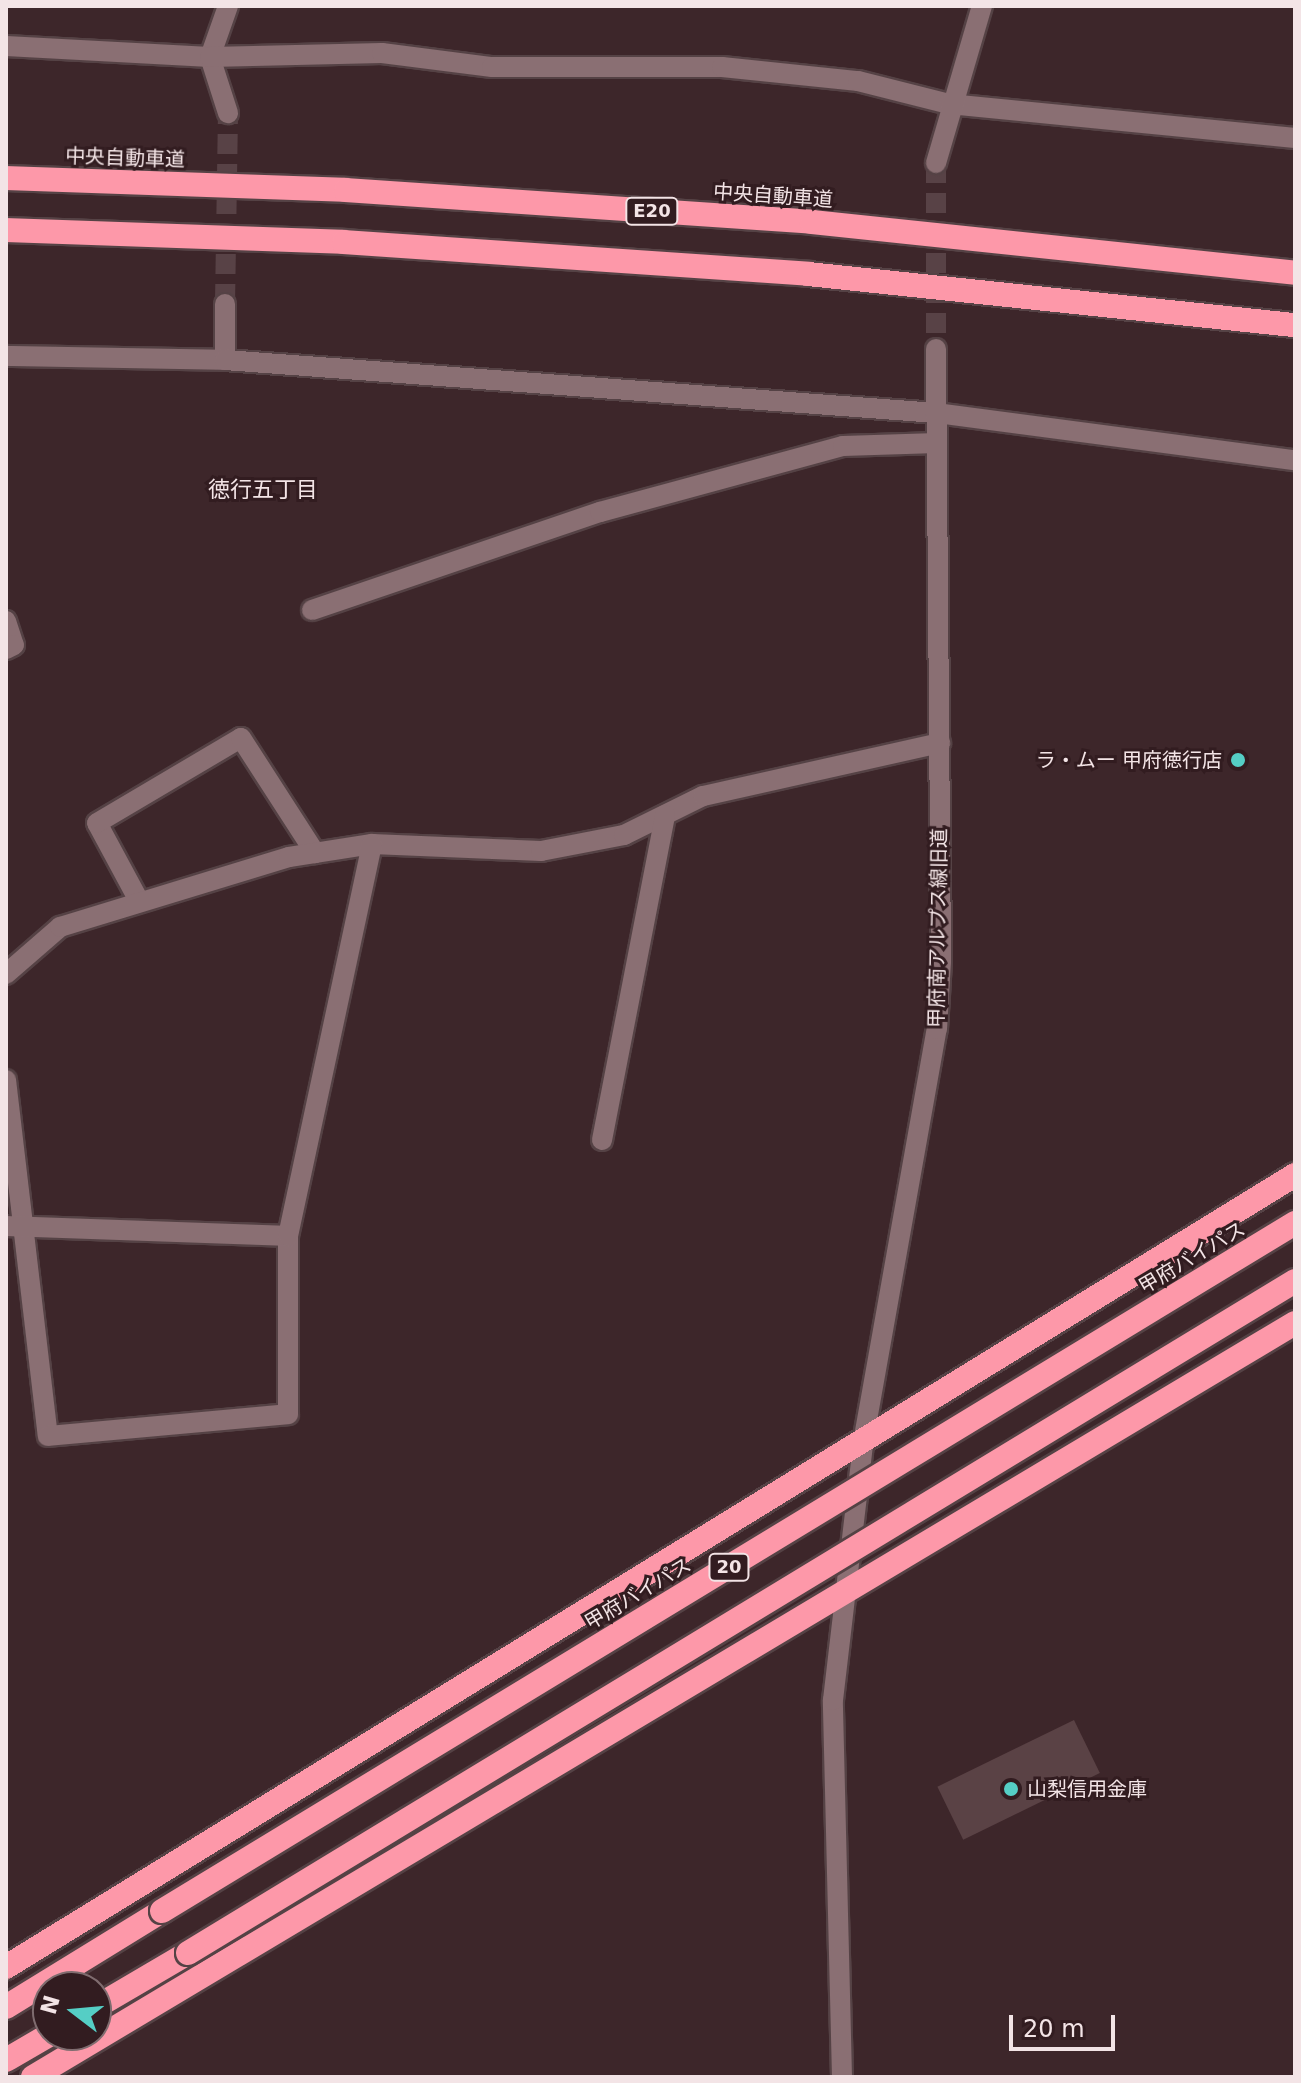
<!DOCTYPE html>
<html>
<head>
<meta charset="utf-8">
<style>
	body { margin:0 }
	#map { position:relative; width:1301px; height:2083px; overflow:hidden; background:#3d262a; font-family:"DejaVu Sans","Noto Sans JP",sans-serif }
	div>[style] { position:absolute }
	.building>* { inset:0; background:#5a4245; transform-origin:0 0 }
	.minor-tunnel>* { height:20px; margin-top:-10px; transform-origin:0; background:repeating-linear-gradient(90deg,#584246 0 20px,transparent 0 30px) }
	.roads { filter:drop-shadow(2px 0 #554245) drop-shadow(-2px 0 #554245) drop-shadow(0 2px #554245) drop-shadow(0 -2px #554245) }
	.minor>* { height:20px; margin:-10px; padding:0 10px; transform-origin:10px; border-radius:10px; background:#8a6f73 }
	.highway>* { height:24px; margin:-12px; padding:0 12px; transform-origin:12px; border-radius:12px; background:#fd98a9 }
	.bridges { filter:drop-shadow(2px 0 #554245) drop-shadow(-2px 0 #554245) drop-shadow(0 2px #554245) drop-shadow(0 -2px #554245) }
	.highway-bridge>* { height:24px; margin:-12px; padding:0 12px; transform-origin:12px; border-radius:12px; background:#fd98a9 }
	.dots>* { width:22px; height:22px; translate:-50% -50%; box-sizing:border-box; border:4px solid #321c20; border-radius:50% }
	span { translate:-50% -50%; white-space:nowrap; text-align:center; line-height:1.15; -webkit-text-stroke:6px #321c20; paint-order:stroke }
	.shield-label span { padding:2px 6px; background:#321c20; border:2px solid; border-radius:6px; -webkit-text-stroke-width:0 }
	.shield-label { font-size:18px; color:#f3e4e6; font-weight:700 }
	.street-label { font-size:20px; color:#f3e4e6 }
	.poi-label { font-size:20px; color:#f3e4e6 }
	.right { translate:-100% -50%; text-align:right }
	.left { translate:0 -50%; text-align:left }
	.neighbourhood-label { font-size:22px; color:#f3e4e6 }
	.frame { position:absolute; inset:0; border:8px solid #f3e4e6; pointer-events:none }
	.north { position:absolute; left:32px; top:1971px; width:80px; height:80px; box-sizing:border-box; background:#321c20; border:2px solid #7f6c6f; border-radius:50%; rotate:286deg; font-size:22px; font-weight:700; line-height:32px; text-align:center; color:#f3e4e6 }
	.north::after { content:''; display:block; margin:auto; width:28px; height:36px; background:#55cec5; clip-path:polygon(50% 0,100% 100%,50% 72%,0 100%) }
	.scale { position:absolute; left:1009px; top:2015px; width:106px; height:36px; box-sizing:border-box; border:4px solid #f3e4e6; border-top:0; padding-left:10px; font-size:24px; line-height:28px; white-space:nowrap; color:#f3e4e6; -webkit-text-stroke:6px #321c20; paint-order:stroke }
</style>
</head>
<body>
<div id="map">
	<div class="building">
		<i style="left:1074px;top:1720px;width:59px;height:152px;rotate:64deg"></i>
	</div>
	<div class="minor-tunnel">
		<i style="left:936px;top:163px;width:186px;rotate:90deg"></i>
		<i style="left:225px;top:304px;width:191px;rotate:-89.1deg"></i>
	</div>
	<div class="roads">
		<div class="minor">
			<i style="left:228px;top:6px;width:54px;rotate:109.4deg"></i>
			<i style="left:210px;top:57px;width:59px;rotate:72.2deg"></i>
			<i style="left:6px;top:46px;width:204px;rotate:3.1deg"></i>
			<i style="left:210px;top:57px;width:172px;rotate:-1.3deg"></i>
			<i style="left:382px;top:53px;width:111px;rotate:7.3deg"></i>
			<i style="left:492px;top:67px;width:230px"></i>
			<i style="left:722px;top:67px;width:137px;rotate:5.9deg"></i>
			<i style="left:858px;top:81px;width:94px;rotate:14.2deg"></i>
			<i style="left:949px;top:104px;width:348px;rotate:5.6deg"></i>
			<i style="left:936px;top:163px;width:164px;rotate:-73.7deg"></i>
			<i style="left:225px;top:304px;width:56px;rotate:90deg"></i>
			<i style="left:6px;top:356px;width:219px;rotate:1deg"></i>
			<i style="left:225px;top:360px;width:713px;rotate:4.26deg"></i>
			<i style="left:936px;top:413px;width:362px;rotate:7.5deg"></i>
			<i style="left:312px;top:610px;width:304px;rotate:-18.8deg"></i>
			<i style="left:600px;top:512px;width:252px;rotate:-15.2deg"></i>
			<i style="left:843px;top:446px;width:94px;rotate:-1.8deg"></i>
			<i style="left:6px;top:621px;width:25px;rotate:72deg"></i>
			<i style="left:14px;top:645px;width:9px;rotate:153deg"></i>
			<i style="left:138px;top:899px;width:86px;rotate:-118.3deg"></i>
			<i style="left:97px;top:823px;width:167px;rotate:-30.6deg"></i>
			<i style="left:241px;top:738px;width:137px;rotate:57.2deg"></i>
			<i style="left:6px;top:974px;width:72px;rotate:-41deg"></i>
			<i style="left:60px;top:927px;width:239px;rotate:-17deg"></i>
			<i style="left:289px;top:857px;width:84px;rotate:-8.9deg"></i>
			<i style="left:372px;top:844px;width:169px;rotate:2.4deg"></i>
			<i style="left:541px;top:851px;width:85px;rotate:-10.9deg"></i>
			<i style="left:624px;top:835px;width:88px;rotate:-26.3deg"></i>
			<i style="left:703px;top:796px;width:243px;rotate:-12.6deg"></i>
			<i style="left:6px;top:1080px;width:358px;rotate:83.3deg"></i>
			<i style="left:48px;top:1436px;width:241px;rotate:-5.2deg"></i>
			<i style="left:288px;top:1414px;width:178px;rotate:-90deg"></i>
			<i style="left:602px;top:1140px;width:331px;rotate:-79deg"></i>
			<i style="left:6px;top:1226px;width:282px;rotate:2deg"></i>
			<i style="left:288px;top:1236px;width:401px;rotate:-77.9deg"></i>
			<i style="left:842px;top:2077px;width:377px;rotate:-91.4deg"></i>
			<i style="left:833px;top:1700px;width:265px;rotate:-83.3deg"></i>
			<i style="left:864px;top:1437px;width:414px;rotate:-79.9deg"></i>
			<i style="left:937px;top:1029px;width:67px;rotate:-86.6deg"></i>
			<i style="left:941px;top:962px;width:613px;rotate:-90.47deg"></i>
		</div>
		<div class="highway">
			<i style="left:6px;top:178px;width:340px;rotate:2deg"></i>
			<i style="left:346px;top:190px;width:467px;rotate:3.9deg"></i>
			<i style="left:812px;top:222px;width:486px;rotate:6deg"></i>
			<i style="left:6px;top:230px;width:338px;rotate:2deg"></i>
			<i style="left:344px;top:242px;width:465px;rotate:3.9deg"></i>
			<i style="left:808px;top:274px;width:490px;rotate:6deg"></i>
			<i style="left:6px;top:1967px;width:1513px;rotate:-31.57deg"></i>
			<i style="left:6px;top:2007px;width:183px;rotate:-31.6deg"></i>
			<i style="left:96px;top:2007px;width:107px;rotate:-30.4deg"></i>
			<i style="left:6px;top:2060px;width:50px;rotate:-30.2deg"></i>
			<i style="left:33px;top:2077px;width:1470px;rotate:-30.86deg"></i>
		</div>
	</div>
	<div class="bridges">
		<div class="highway-bridge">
			<i style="left:162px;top:1911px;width:1326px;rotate:-31.27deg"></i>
			<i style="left:188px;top:1953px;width:1295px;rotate:-31.26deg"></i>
		</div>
	</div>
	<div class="dots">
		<i style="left:1238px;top:760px;background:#55cec5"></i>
		<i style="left:1011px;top:1789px;background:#55cec5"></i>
	</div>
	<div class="shield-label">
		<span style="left:652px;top:211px">E20</span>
		<span style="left:729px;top:1567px">20</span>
	</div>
	<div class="street-label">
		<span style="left:125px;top:158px;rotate:2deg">中央自動車道</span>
		<span style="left:773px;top:196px;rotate:4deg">中央自動車道</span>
		<span style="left:938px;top:928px;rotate:-89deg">甲府南アルプス線旧道</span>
		<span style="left:1192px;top:1258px;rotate:-31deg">甲府バイパス</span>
		<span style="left:638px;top:1594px;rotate:-31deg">甲府バイパス</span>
	</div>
	<div class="poi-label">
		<span class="right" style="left:1222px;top:760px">ラ・ムー 甲府徳行店</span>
		<span class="left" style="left:1027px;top:1789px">山梨信用金庫</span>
	</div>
	<div class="neighbourhood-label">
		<span style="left:263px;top:490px">徳行五丁目</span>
	</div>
	<div class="frame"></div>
	<div class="north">N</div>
	<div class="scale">20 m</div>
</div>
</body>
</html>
